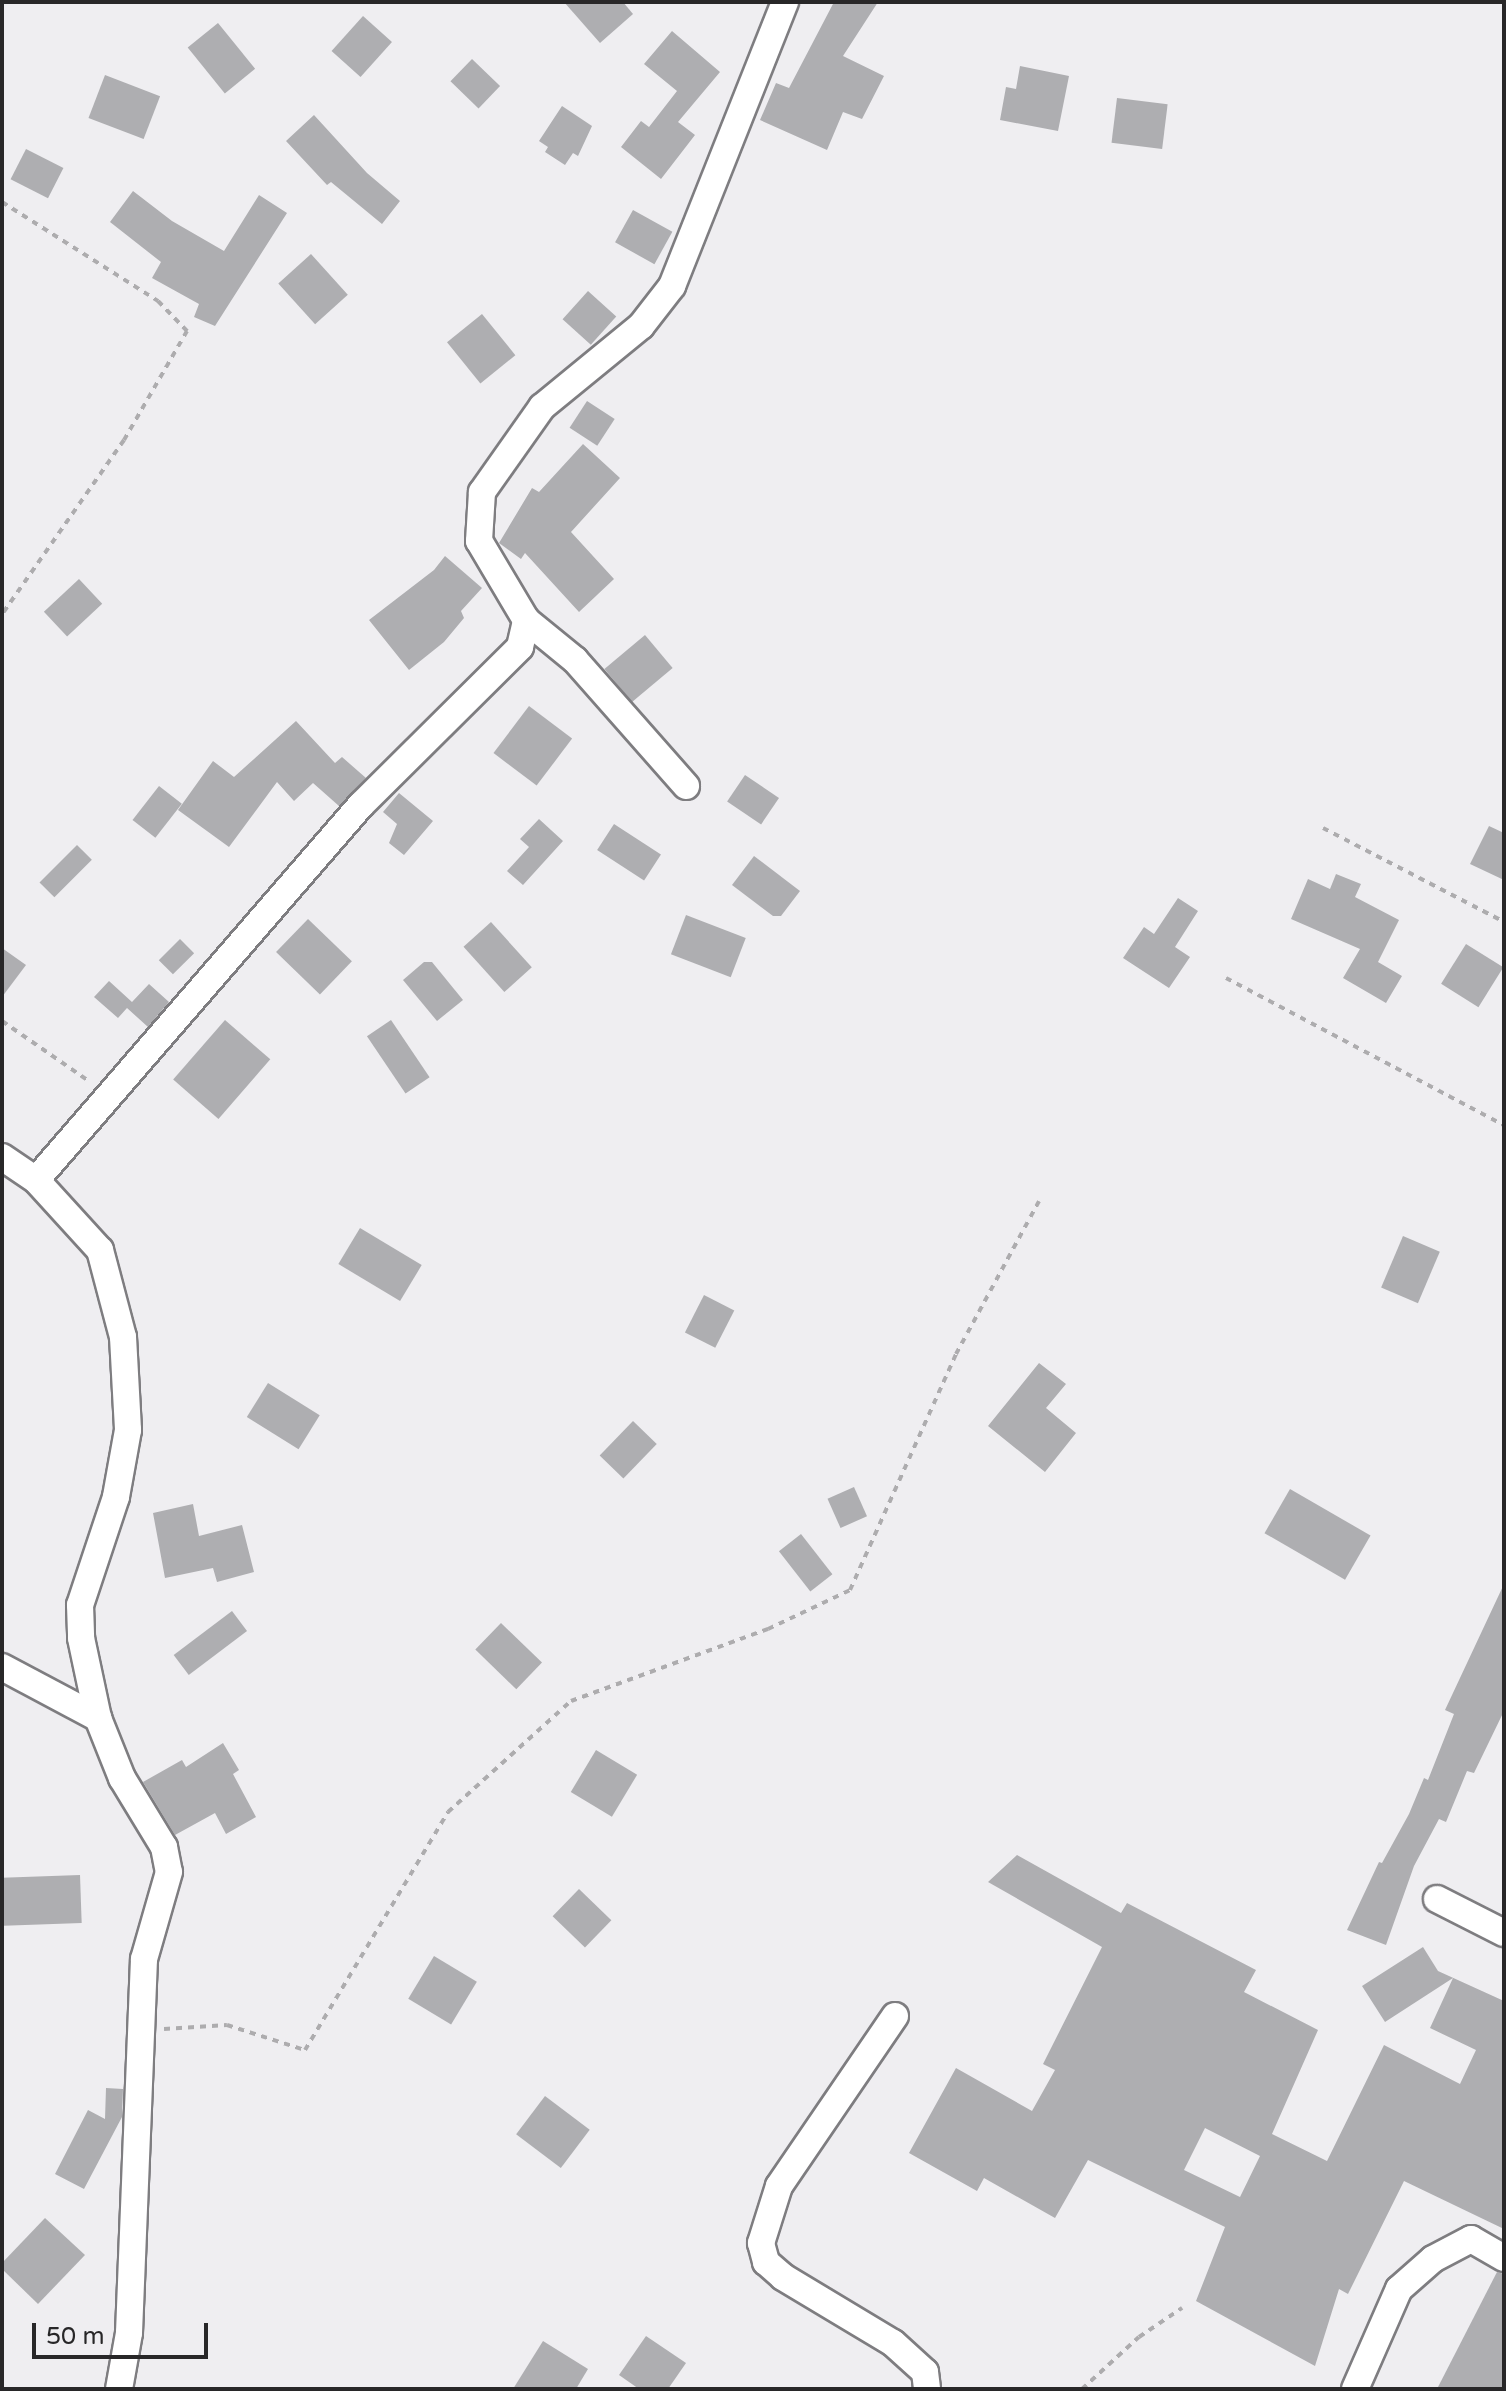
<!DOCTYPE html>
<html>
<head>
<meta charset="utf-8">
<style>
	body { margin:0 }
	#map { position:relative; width:1506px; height:2391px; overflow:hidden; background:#efeef1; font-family:"Varela Round",sans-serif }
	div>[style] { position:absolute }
	.building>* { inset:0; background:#aeaeb1; transform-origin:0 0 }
	.path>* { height:4px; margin-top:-2px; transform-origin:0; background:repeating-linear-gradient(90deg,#adacae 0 6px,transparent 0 12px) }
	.roads { filter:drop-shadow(2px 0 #7e7d80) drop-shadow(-2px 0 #7e7d80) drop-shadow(0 2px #7e7d80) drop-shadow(0 -2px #7e7d80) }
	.minor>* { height:26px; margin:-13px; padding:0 13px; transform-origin:13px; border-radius:13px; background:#fff }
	span { translate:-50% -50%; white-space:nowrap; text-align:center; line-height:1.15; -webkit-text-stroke:7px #efeef1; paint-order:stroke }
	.frame { position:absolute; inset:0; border:4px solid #282728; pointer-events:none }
	.scale { position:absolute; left:32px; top:2323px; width:176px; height:36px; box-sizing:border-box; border:4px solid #282728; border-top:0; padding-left:10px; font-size:24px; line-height:28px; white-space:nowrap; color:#282728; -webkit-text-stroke:6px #efeef1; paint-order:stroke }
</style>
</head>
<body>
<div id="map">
	<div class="building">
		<i style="clip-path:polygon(564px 2px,623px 2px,633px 14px,600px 43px)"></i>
		<i style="clip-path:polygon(834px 2px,878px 2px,843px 56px,884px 76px,862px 119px,843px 112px,827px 150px,760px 120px,776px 83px,789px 88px)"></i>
		<i style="left:363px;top:16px;width:39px;height:47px;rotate:42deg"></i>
		<i style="left:218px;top:23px;width:59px;height:39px;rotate:51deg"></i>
		<i style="clip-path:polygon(672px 31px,720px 72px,678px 122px,695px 135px,661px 179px,621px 147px,641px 121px,649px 127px,677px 91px,644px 64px)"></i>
		<i style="left:472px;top:59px;width:39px;height:31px;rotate:44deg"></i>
		<i style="clip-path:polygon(1020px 66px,1069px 76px,1058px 131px,1000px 120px,1006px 87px,1016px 89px)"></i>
		<i style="left:105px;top:75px;width:59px;height:46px;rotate:21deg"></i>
		<i style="left:1117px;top:98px;width:51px;height:45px;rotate:7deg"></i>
		<i style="clip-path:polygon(562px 106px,592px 126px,578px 156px,573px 153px,565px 165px,545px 152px,548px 147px,539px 141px)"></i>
		<i style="clip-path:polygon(314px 115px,367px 173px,400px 201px,382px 224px,331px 182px,327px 185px,286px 141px)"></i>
		<i style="left:26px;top:149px;width:42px;height:34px;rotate:27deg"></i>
		<i style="clip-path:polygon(133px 191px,172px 221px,224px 251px,259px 195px,287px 213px,215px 326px,194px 317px,199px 304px,152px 278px,161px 262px,110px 222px)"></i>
		<i style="left:633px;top:210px;width:45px;height:37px;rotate:29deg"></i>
		<i style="left:311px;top:254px;width:55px;height:44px;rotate:48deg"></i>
		<i style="left:588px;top:291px;width:38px;height:38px;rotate:42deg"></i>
		<i style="left:482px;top:314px;width:53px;height:45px;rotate:51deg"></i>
		<i style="left:587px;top:401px;width:33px;height:32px;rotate:33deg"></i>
		<i style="clip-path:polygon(583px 444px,620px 478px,571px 532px,614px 579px,579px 612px,525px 553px,521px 559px,499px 543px,532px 488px,539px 492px)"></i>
		<i style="clip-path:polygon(445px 556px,482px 588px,461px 611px,464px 618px,444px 642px,409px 670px,369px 620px,434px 570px)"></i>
		<i style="left:79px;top:579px;width:34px;height:48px;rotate:47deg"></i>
		<i style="left:645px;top:635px;width:43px;height:53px;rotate:50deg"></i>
		<i style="left:529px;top:706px;width:54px;height:59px;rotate:37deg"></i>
		<i style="clip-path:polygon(296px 721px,335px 763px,342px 757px,366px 778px,339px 806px,313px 783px,294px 801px,277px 782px,229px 847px,178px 810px,213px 761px,234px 777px)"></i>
		<i style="left:745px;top:775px;width:41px;height:32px;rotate:34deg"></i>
		<i style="left:159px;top:786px;width:29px;height:43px;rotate:38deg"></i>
		<i style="clip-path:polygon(399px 793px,433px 821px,404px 855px,389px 843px,397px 824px,383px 812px)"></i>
		<i style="clip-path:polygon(539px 819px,563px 841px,523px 885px,507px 871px,529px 847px,520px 839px)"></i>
		<i style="left:614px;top:824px;width:56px;height:31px;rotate:33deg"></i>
		<i style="clip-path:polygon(1489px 826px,1504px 833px,1504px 880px,1470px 864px)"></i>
		<i style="left:77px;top:845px;width:21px;height:53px;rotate:45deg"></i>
		<i style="clip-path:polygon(754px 856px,800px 891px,781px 916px,773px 916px,732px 885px)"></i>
		<i style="clip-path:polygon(1336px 874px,1361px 884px,1355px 897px,1399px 920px,1378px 962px,1402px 976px,1386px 1003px,1343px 978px,1360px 949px,1291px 919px,1308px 879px,1330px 889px)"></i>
		<i style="clip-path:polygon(1178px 898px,1198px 911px,1175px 947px,1190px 957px,1169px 988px,1123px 958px,1144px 927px,1154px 934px)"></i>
		<i style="left:686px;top:915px;width:64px;height:42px;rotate:21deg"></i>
		<i style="left:308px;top:919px;width:61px;height:46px;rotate:44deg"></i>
		<i style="left:491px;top:922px;width:61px;height:37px;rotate:48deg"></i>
		<i style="left:180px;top:939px;width:20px;height:30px;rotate:45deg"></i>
		<i style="left:1466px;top:944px;width:44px;height:47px;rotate:32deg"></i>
		<i style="clip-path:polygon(2px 948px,26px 965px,2px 997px)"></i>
		<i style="clip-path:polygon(424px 962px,432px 962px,463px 1000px,437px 1021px,403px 980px)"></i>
		<i style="clip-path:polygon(109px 981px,132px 1002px,149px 984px,169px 1002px,148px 1027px,127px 1008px,118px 1018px,94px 997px)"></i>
		<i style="left:225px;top:1020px;width:60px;height:79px;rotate:41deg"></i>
		<i style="left:391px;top:1020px;width:69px;height:29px;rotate:56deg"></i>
		<i style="left:360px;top:1228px;width:72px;height:42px;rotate:31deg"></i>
		<i style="left:1403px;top:1236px;width:40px;height:56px;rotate:23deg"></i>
		<i style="left:704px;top:1295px;width:34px;height:42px;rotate:27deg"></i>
		<i style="clip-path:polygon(1039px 1363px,1066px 1384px,1046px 1408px,1076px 1433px,1045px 1472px,988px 1426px)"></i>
		<i style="left:268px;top:1383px;width:61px;height:40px;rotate:32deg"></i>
		<i style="left:633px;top:1421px;width:33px;height:48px;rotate:44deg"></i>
		<i style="left:854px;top:1487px;width:32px;height:29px;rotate:66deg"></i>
		<i style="left:1290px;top:1489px;width:93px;height:51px;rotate:30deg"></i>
		<i style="clip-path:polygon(193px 1504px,199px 1536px,242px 1525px,254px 1572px,217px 1582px,213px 1568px,165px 1578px,153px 1513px)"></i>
		<i style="left:801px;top:1534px;width:51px;height:28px;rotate:52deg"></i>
		<i style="clip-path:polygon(1504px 1584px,1504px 1711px,1474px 1773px,1467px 1771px,1446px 1822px,1439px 1819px,1414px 1866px,1386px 1945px,1347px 1930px,1379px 1862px,1382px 1863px,1409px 1814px,1424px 1778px,1428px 1780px,1454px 1714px,1445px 1710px)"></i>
		<i style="left:232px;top:1611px;width:25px;height:73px;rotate:53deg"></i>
		<i style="left:501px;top:1623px;width:57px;height:37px;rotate:44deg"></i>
		<i style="clip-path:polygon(223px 1743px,239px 1770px,233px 1774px,256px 1817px,226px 1834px,215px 1813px,175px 1835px,143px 1782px,182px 1760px,186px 1767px)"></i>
		<i style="left:596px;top:1750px;width:48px;height:49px;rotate:31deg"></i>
		<i style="clip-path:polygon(evenodd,1017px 1855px,1121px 1913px,1127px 1903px,1256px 1970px,1244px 1992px,1318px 2030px,1272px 2134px,1327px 2161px,1384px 2045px,1460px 2084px,1476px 2050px,1430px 2028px,1453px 1978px,1385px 2022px,1362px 1986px,1423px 1947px,1438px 1971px,1504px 2001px,1504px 2229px,1404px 2181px,1348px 2294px,1339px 2289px,1315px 2366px,1196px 2301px,1225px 2227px,1088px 2160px,1055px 2218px,984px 2178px,977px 2191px,909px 2153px,956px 2068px,1032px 2111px,1055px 2070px,1043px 2064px,1102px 1947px,988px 1882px,1017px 1855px,1205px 2128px,1260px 2156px,1240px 2197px,1184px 2170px,1205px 2128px)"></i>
		<i style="left:80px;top:1875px;width:48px;height:78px;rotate:88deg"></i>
		<i style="left:579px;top:1889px;width:45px;height:38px;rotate:44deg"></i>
		<i style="left:434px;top:1956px;width:50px;height:50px;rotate:31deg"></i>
		<i style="clip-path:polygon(106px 2088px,123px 2089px,122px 2117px,84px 2189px,55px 2174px,88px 2110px,105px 2119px)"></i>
		<i style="left:545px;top:2096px;width:56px;height:48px;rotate:37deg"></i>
		<i style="clip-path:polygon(45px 2218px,85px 2255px,38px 2304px,2px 2269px,2px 2263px)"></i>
		<i style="clip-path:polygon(1497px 2272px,1504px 2274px,1504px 2389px,1437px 2389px)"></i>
		<i style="clip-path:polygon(646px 2336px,686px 2363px,668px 2389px,639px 2389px,619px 2375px)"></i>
		<i style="clip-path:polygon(543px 2341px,588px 2369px,576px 2389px,513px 2389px)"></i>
	</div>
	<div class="path">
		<i style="left:2px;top:202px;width:185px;rotate:32.4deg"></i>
		<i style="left:158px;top:301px;width:42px;rotate:46deg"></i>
		<i style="left:187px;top:331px;width:126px;rotate:120deg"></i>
		<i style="left:124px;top:440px;width:213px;rotate:125deg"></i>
		<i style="left:1323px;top:828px;width:204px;rotate:27.4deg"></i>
		<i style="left:1226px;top:978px;width:314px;rotate:27.9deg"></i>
		<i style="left:2px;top:1021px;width:107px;rotate:34.7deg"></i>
		<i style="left:164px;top:2029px;width:63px;rotate:-3.6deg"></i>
		<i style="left:227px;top:2025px;width:82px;rotate:17.8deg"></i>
		<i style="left:305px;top:2050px;width:278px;rotate:-59deg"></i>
		<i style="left:448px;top:1812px;width:166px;rotate:-42.1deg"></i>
		<i style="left:571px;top:1701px;width:210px;rotate:-20.1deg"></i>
		<i style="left:768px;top:1629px;width:91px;rotate:-25.4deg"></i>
		<i style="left:850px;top:1590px;width:259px;rotate:-65.8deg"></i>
		<i style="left:956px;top:1354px;width:174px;rotate:-61.5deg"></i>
		<i style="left:1082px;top:2389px;width:77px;rotate:-42.4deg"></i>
		<i style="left:1139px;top:2337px;width:52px;rotate:-34deg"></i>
	</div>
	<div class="roads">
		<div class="minor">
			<i style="left:526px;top:620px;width:63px;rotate:39.2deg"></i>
			<i style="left:575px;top:660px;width:168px;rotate:48.6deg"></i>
			<i style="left:2px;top:1157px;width:41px;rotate:34.1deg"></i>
			<i style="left:36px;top:1180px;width:95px;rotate:47.6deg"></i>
			<i style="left:100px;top:1250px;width:90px;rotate:75.2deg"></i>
			<i style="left:123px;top:1337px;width:93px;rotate:86.9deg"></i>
			<i style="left:128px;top:1430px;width:68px;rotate:100.2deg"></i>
			<i style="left:116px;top:1497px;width:114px;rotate:108.4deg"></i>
			<i style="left:80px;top:1605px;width:33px;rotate:88deg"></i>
			<i style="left:81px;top:1638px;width:82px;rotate:78deg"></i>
			<i style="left:98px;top:1718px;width:65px;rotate:68.2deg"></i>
			<i style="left:122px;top:1778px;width:81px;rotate:58.7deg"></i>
			<i style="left:164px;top:1847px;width:25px;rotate:79deg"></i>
			<i style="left:169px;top:1872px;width:91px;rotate:106deg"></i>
			<i style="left:144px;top:1959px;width:374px;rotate:92.3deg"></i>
			<i style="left:129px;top:2333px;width:57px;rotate:100.1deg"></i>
			<i style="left:36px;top:1180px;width:496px;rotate:-49.1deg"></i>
			<i style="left:361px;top:805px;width:224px;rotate:-44.8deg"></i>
			<i style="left:520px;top:647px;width:28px;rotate:-77deg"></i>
			<i style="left:526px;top:620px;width:92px;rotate:-120.7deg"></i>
			<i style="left:479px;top:541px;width:49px;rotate:-86.5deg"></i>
			<i style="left:482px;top:492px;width:104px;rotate:-54.8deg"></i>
			<i style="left:542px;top:407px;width:128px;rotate:-39.3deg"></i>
			<i style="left:641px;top:326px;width:51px;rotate:-52.2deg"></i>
			<i style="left:672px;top:286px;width:306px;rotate:-68.3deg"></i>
			<i style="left:2px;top:1667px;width:109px;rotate:28deg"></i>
			<i style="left:1437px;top:1899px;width:75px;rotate:26.9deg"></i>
			<i style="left:895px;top:2016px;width:206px;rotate:124.3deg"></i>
			<i style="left:779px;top:2186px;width:60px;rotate:107.5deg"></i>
			<i style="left:761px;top:2243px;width:20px;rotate:75deg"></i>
			<i style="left:766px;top:2262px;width:23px;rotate:41deg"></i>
			<i style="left:783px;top:2277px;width:128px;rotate:31deg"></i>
			<i style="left:893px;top:2343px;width:43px;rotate:42.2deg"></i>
			<i style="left:925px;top:2372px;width:17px;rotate:83deg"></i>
			<i style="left:1355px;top:2389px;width:109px;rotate:-66.3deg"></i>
			<i style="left:1399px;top:2289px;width:45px;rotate:-41.4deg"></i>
			<i style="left:1433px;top:2259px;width:43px;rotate:-27.8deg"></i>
			<i style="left:1471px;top:2239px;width:38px;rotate:30deg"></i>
		</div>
	</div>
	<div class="frame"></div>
	<div class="scale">50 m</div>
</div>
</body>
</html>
